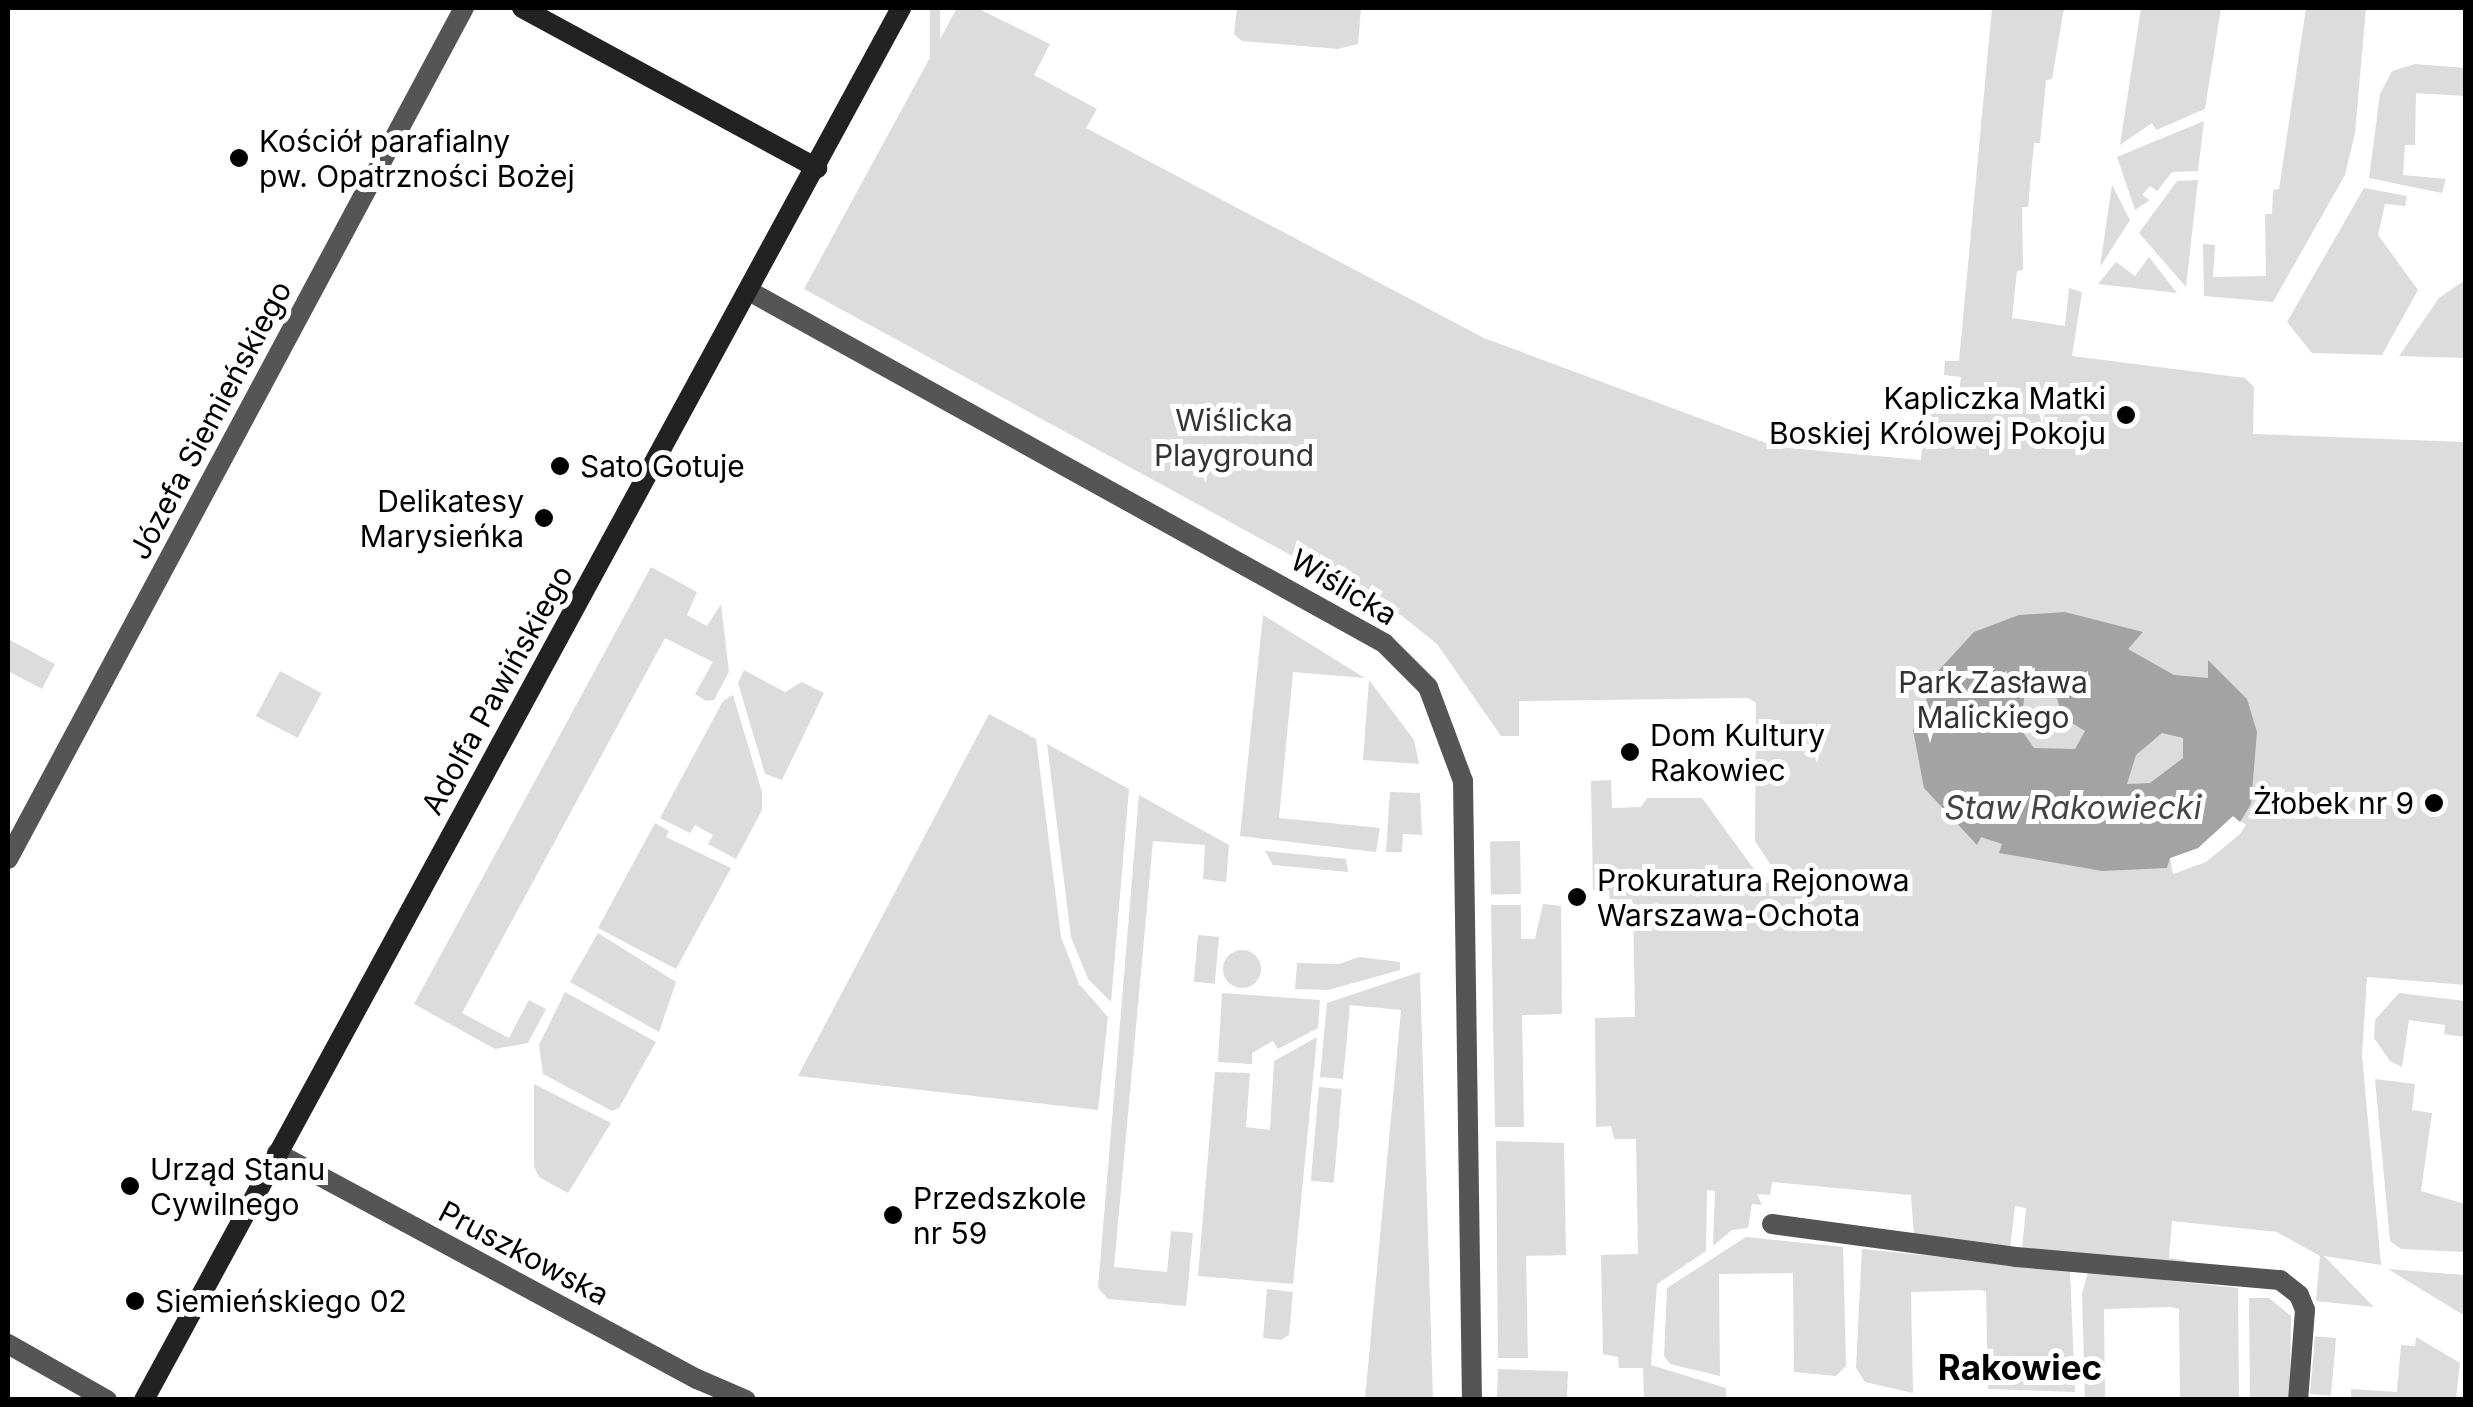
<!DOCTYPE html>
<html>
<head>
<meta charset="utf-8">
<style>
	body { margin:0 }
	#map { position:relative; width:2473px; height:1407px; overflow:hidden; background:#fff; font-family:Inter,sans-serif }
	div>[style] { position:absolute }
	.green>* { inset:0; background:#dcdcdc; transform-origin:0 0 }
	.round { border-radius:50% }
	.water>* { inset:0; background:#a3a3a3 }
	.street>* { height:20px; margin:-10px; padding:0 10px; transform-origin:10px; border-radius:10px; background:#555 }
	.secondary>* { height:20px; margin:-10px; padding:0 10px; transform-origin:10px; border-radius:10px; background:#222 }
	.dots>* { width:28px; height:28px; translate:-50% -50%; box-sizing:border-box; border:5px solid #fff; border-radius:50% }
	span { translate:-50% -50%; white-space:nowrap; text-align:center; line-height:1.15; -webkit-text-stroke:10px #fff; paint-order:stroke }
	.poi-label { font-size:30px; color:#000 }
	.left { translate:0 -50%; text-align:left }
	.right { translate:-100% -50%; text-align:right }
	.street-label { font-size:30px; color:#000 }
	.park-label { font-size:30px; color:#333 }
	.water-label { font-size:32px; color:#444; font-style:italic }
	.quarter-label { font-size:35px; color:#000; font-weight:700 }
	.frame { position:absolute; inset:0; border:10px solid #000; pointer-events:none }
</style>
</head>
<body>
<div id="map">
	<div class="green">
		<i style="left:930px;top:8px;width:10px;height:260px"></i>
		<i style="clip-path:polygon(evenodd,957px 8px,977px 8px,1050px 44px,1034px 75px,1097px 109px,1086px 128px,1484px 338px,1777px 447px,1921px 460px,1925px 403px,1958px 405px,1961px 377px,1944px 375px,1945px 361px,1959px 361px,1992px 8px,2064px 8px,2052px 79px,2046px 80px,2040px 143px,2034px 143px,2028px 207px,2022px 207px,2023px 270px,2017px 271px,2012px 318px,2065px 326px,2069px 288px,2082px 292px,2072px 356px,2245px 378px,2254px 387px,2253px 434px,2465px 442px,2465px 985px,2367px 977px,2362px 1055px,2381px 1265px,2324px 1256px,2374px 1307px,2316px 1301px,2320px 1256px,2277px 1232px,2172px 1221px,2169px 1258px,2188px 1261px,2176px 1265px,2022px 1249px,2026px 1208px,2015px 1206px,2010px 1249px,1914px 1236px,1911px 1195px,1772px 1182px,1770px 1195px,1757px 1194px,1762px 1205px,1752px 1204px,1748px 1228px,1732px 1230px,1713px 1246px,1715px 1191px,1707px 1190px,1706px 1251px,1657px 1284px,1651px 1365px,1726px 1388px,1726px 1399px,1644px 1399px,1643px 1368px,1619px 1368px,1618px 1357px,1603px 1354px,1601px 1255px,1638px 1254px,1636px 1139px,1614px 1139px,1611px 1126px,1596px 1127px,1595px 1018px,1635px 1017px,1633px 902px,1610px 902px,1609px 890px,1593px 890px,1591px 781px,1611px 780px,1612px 808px,1641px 807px,1647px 798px,1702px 798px,1764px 883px,1782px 882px,1755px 841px,1756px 703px,1748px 698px,1519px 701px,1519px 736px,1501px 736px,1437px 644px,1402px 616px,804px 289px,957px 8px,2233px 816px,2246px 825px,2240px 834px,2206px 862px,2173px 874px,2170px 858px,2198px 848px,2233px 816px)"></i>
		<i style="clip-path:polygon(1237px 8px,1361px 8px,1358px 44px,1338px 49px,1242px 41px,1234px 34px)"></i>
		<i style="clip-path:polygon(2141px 8px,2221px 8px,2205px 109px,2156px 130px,2152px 123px,2120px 145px)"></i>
		<i style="clip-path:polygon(2306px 8px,2366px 8px,2355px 133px,2345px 175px,2273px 302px,2204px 296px,2203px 244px,2215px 245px,2213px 277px,2266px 276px,2265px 214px,2272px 214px,2273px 190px,2279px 189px)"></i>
		<i style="clip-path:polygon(2415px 64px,2465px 68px,2465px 96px,2416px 93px,2415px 145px,2405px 145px,2403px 175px,2446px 179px,2442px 193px,2369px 178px,2380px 94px,2392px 71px)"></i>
		<i style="clip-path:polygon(2204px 121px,2198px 171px,2172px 172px,2157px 191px,2150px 186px,2142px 195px,2150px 200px,2135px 210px,2117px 157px)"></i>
		<i style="clip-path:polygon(2198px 180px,2186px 287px,2139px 233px,2177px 181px)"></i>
		<i style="clip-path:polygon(2112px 185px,2130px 220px,2100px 267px)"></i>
		<i style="clip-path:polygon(2364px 188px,2407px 196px,2405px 206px,2385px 204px,2378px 235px,2418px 290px,2382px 355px,2312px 353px,2287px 322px)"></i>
		<i style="clip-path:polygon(2149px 257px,2177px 293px,2098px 284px,2116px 262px,2135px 276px)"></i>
		<i style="clip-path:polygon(2465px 280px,2465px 358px,2399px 356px,2439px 298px)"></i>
		<i style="clip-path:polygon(651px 567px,697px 592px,687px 615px,707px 626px,721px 604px,729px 672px,714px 700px,706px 701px,695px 694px,713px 662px,665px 638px,462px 1013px,509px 1038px,529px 1000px,546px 1009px,528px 1043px,495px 1049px,414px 1004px)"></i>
		<i style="clip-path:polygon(1263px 615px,1365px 678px,1293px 672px,1279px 818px,1380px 828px,1376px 852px,1240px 836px)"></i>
		<i style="clip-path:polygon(8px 639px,55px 664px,42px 689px,8px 671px)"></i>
		<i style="clip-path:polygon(744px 670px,785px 692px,802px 682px,824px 693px,782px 780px,765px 774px,738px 683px)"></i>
		<i style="left:280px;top:671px;width:47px;height:51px;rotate:28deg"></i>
		<i style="clip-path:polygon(1369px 680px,1414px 740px,1419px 764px,1363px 760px)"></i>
		<i style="clip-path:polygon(733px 695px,762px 792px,762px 810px,736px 859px,708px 844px,713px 835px,695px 825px,690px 833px,660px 818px,723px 701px)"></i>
		<i style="clip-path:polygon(989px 714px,1036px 739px,1061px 937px,1079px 984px,1108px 1017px,1098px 1110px,798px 1076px)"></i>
		<i style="clip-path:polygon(1047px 744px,1129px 789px,1111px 1002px,1088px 979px,1071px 937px)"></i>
		<i style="clip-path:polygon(1390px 792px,1420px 793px,1422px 835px,1403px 834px,1402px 852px,1386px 852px)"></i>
		<i style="clip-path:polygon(1139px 795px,1229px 845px,1226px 882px,1203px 879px,1205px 845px,1153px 841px,1114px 1267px,1167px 1272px,1171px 1231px,1193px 1233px,1186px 1306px,1108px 1299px,1098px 1288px)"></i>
		<i style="clip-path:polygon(655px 823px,669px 831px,666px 837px,731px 868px,676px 969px,598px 928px)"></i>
		<i style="left:1520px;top:841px;width:53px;height:30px;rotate:89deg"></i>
		<i style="clip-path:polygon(1265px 851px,1346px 859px,1348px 872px,1273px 865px)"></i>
		<i style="clip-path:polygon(1543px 904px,1561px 906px,1562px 1014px,1522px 1015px,1524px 1127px,1495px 1127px,1491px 905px,1521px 905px,1521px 939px,1535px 939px)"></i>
		<i style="clip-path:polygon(598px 933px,676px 982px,659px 1032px,570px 982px)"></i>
		<i style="left:1198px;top:935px;width:21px;height:47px;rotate:5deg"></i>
		<i class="round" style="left:1223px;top:950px;width:38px;height:38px"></i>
		<i style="clip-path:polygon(1359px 957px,1400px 962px,1400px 970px,1328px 990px,1295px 989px,1297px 963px,1339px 964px)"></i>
		<i style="clip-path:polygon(1420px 972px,1433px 1399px,1365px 1399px,1401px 1010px,1350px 1005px,1343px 1079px,1320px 1077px,1327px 1003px)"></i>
		<i style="clip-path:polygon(565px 992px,656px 1042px,619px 1108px,612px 1111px,543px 1074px,539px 1045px)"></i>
		<i style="clip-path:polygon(1222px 993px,1320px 1000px,1318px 1028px,1278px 1049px,1273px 1041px,1252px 1053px,1252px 1064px,1218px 1062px)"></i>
		<i style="clip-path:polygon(2399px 993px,2465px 1001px,2465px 1037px,2444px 1034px,2445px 1025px,2409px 1020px,2402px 1067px,2390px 1061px,2374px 1038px,2375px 1020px)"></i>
		<i style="clip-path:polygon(1317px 1037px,1293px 1284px,1198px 1276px,1215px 1072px,1250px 1073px,1246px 1127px,1270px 1130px,1274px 1061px)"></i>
		<i style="clip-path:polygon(2375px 1079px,2415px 1084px,2412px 1110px,2432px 1113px,2421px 1191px,2465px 1204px,2465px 1252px,2401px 1249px,2390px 1241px)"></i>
		<i style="clip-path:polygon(534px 1084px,611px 1123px,568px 1193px,539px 1177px,534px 1166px)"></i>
		<i style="left:1319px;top:1087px;width:23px;height:94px;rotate:5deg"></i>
		<i style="clip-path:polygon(1496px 1141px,1564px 1143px,1566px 1255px,1526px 1256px,1528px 1358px,1498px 1358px)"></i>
		<i style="clip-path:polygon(1746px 1237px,1843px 1247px,1846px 1366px,1836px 1376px,1794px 1372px,1793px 1273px,1719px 1274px,1720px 1376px,1670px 1364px,1664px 1356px,1667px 1288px)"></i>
		<i style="clip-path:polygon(1862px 1249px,2070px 1270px,2075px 1392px,1988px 1389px,1986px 1292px,1981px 1290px,1911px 1292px,1913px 1393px,1865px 1382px,1856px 1368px)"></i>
		<i style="clip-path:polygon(2388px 1269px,2465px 1275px,2465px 1316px)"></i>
		<i style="clip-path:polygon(2088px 1272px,2238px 1288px,2239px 1399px,2180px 1399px,2179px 1309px,2170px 1307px,2104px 1309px,2105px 1399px,2085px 1399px,2082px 1294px)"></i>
		<i style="clip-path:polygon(1267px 1289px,1293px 1292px,1289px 1335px,1281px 1340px,1263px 1338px)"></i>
		<i style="clip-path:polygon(2249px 1298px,2269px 1298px,2291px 1316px,2290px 1399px,2250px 1399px)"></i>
		<i style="clip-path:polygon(2416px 1337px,2460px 1363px,2456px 1399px,2351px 1397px,2351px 1389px,2397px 1392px,2401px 1345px,2415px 1346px)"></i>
		<i style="left:2336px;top:1338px;width:58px;height:21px;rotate:95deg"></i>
		<i style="left:1498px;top:1369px;width:70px;height:30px;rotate:2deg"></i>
	</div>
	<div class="water">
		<i style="clip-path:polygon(evenodd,2065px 612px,2143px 632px,2128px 649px,2174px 675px,2208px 678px,2208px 660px,2247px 699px,2257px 732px,2251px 804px,2240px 822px,2233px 816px,2198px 848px,2170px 858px,2167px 868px,2102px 871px,1999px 853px,2002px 844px,1981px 837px,1977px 845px,1924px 788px,1913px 730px,1939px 670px,1974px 632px,2019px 615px,2065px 612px,2044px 686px,2057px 698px,2062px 717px,2085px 731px,2075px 749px,2034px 748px,2020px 728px,2025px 693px,2044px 686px,2065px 612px,2162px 733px,2183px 738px,2183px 758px,2150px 783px,2127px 784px,2136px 755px,2162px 733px)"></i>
	</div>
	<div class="street">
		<i style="left:749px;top:291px;width:726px;rotate:29deg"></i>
		<i style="left:1384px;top:643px;width:62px;rotate:45deg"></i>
		<i style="left:1428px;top:687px;width:100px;rotate:69.6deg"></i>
		<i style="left:1463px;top:781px;width:619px;rotate:89.17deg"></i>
		<i style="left:8px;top:859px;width:965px;rotate:-61.82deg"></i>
		<i style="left:277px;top:1153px;width:477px;rotate:28.3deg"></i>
		<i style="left:697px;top:1379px;width:53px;rotate:23.2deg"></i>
		<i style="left:1772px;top:1224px;width:246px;rotate:7.7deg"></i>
		<i style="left:2016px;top:1257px;width:265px;rotate:5deg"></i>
		<i style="left:2280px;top:1280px;width:24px;rotate:38deg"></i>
		<i style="left:2299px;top:1295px;width:16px;rotate:68deg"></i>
		<i style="left:2305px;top:1310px;width:90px;rotate:94.4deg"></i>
		<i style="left:8px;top:1344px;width:114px;rotate:29.5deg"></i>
	</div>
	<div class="secondary">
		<i style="left:522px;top:8px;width:336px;rotate:28.5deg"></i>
		<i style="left:144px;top:1400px;width:1585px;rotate:-61.46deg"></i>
	</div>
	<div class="dots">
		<i style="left:239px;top:158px;background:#000"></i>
		<i style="left:2126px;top:415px;background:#000"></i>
		<i style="left:560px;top:466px;background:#000"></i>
		<i style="left:544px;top:518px;background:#000"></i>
		<i style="left:1630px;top:752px;background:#000"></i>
		<i style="left:2434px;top:803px;background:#000"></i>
		<i style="left:1577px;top:897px;background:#000"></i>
		<i style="left:130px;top:1186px;background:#000"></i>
		<i style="left:893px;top:1215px;background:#000"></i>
		<i style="left:135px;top:1301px;background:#000"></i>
	</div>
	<div class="poi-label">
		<span class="left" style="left:259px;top:158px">Kościół parafialny<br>pw. Opatrzności Bożej</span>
		<span class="right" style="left:2106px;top:415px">Kapliczka Matki<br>Boskiej Królowej Pokoju</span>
		<span class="left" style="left:580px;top:466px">Sato Gotuje</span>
		<span class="right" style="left:524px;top:518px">Delikatesy<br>Marysieńka</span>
		<span class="left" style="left:1650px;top:752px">Dom Kultury<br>Rakowiec</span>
		<span class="right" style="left:2414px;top:803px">Żłobek nr 9</span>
		<span class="left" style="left:1597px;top:897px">Prokuratura Rejonowa<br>Warszawa-Ochota</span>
		<span class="left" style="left:150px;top:1186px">Urząd Stanu<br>Cywilnego</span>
		<span class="left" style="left:913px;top:1215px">Przedszkole<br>nr 59</span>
		<span class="left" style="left:155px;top:1301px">Siemieńskiego 02</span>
	</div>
	<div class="street-label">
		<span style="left:210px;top:420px;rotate:-62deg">Józefa Siemieńskiego</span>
		<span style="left:1344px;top:587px;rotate:31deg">Wiślicka</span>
		<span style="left:497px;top:690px;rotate:-61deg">Adolfa Pawińskiego</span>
		<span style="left:524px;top:1253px;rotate:28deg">Pruszkowska</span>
	</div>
	<div class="park-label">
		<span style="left:1234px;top:437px">Wiślicka<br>Playground</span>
		<span style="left:1993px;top:699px">Park Zasława<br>Malickiego</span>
	</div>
	<div class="water-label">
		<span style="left:2073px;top:808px">Staw Rakowiecki</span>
	</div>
	<div class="quarter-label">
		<span style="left:2020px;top:1367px">Rakowiec</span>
	</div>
	<div class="frame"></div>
</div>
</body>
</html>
